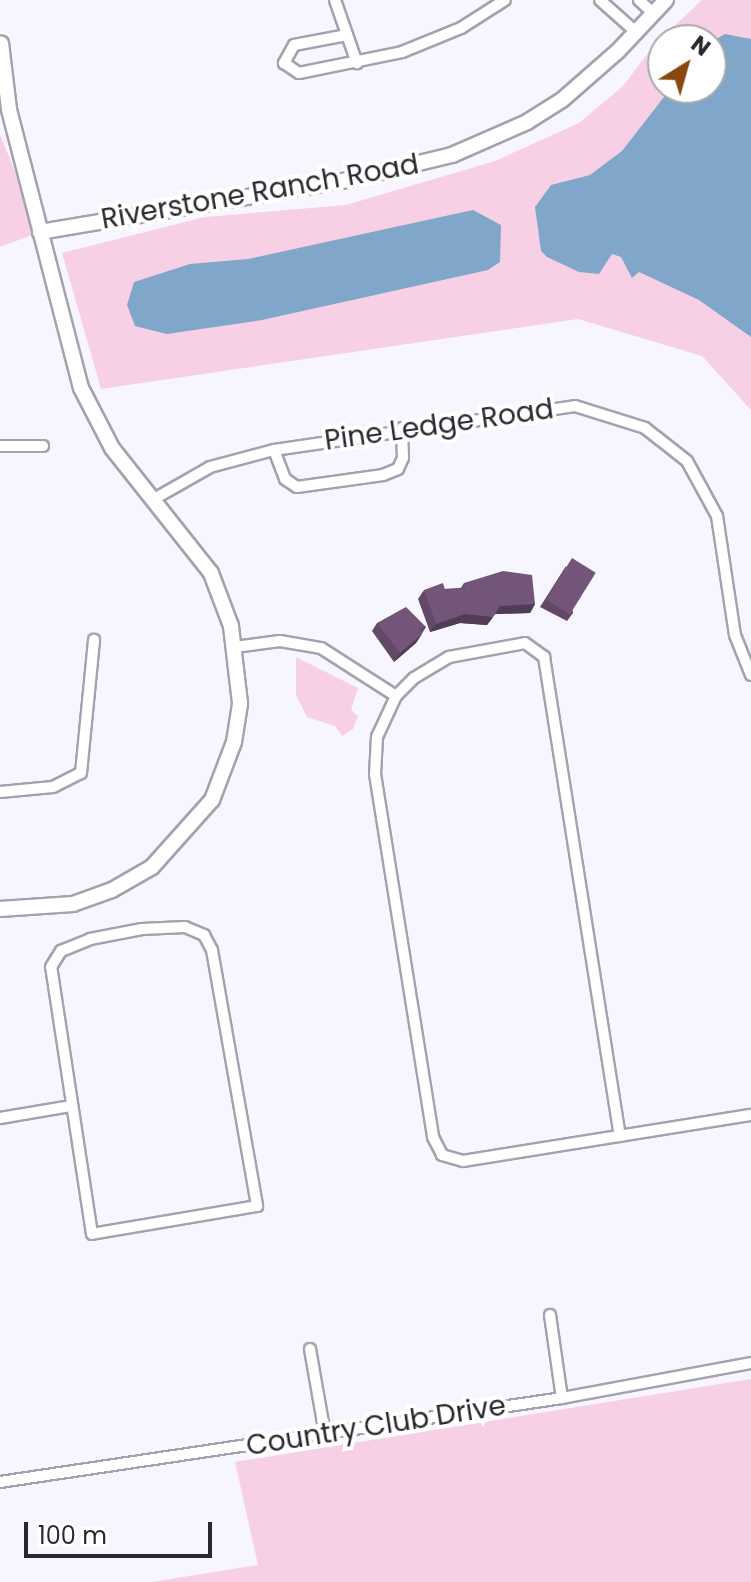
<!DOCTYPE html>
<html>
<head>
<meta charset="utf-8">
<style>
	body { margin:0 }
	#map { position:relative; width:751px; height:1582px; overflow:hidden; background:#f7f6fe; font-family:Poppins,sans-serif }
	div>[style] { position:absolute }
	.green>* { inset:0; background:#f7d0e6 }
	.water>* { inset:0; background:#80a6c9 }
	.roads { filter:drop-shadow(2px 0 #a4a2af) drop-shadow(-2px 0 #a4a2af) drop-shadow(0 2px #a4a2af) drop-shadow(0 -2px #a4a2af) }
	.minor>* { height:10px; margin:-5px; padding:0 5px; transform-origin:5px; border-radius:5px; background:#fff }
	.tertiary>* { height:14px; margin:-7px; padding:0 7px; transform-origin:7px; border-radius:7px; background:#fff }
	.wall>* { inset:0; background:#624968 }
	.shaded-wall>* { inset:0; background:#503c55 }
	.building>* { inset:0; background:#725579; transform-origin:0 0 }
	span { translate:-50% -50%; white-space:nowrap; text-align:center; line-height:1.15; -webkit-text-stroke:8px #fff; paint-order:stroke }
	.street-label { font-size:28px; color:#2a282e }
	.north { position:absolute; left:647px; top:24px; width:80px; height:80px; box-sizing:border-box; background:#fff; border:2px solid #aaa9ab; border-radius:50%; rotate:37deg; font-size:22px; font-weight:700; line-height:32px; text-align:center; color:#2a282e }
	.north::after { content:''; display:block; margin:auto; width:28px; height:36px; background:#884810; clip-path:polygon(50% 0,100% 100%,50% 72%,0 100%) }
	.scale { position:absolute; left:24px; top:1522px; width:188px; height:36px; box-sizing:border-box; border:4px solid #2a282e; border-top:0; padding-left:10px; font-size:24px; line-height:28px; white-space:nowrap; color:#2a282e; -webkit-text-stroke:6px #fff; paint-order:stroke }
</style>
</head>
<body>
<div id="map">
	<div class="green">
		<i style="clip-path:polygon(evenodd,702px 0,751px 0,751px 410px,702px 356px,578px 319px,101px 389px,62px 253px,205px 217px,346px 205px,495px 161px,579px 123px,623px 86px,655px 44px,702px 0,663px 40px,711px 40px,711px 88px,663px 88px,663px 40px)"></i>
		<i style="clip-path:polygon(0 135px,40px 232px,0 247px)"></i>
		<i style="clip-path:polygon(296px 657px,358px 688px,351px 710px,358px 716px,353px 729px,342px 736px,335px 726px,307px 717px,296px 695px)"></i>
		<i style="clip-path:polygon(751px 1379px,751px 1582px,152px 1582px,258px 1565px,235px 1462px)"></i>
	</div>
	<div class="water">
		<i style="clip-path:polygon(725px 34px,751px 39px,751px 337px,699px 300px,639px 272px,632px 278px,621px 257px,612px 254px,599px 274px,579px 272px,547px 257px,541px 251px,535px 207px,551px 185px,590px 175px,622px 151px,671px 88px,711px 88px,711px 42px)"></i>
		<i style="clip-path:polygon(473px 210px,501px 225px,500px 262px,488px 270px,262px 320px,167px 334px,135px 326px,127px 305px,134px 282px,190px 264px,248px 259px)"></i>
	</div>
	<div class="roads">
		<div class="minor">
			<i style="left:335px;top:0;width:67px;rotate:70.8deg"></i>
			<i style="left:600px;top:0;width:50px;rotate:41.7deg"></i>
			<i style="left:639px;top:0;width:21px;rotate:43deg"></i>
			<i style="left:347px;top:35px;width:54px;rotate:169.3deg"></i>
			<i style="left:294px;top:45px;width:21px;rotate:119deg"></i>
			<i style="left:284px;top:63px;width:18px;rotate:34deg"></i>
			<i style="left:299px;top:73px;width:105px;rotate:-11.5deg"></i>
			<i style="left:402px;top:52px;width:64px;rotate:-22.1deg"></i>
			<i style="left:461px;top:28px;width:52px;rotate:-32.5deg"></i>
			<i style="left:0;top:446px;width:43px"></i>
			<i style="left:274px;top:450px;width:31px;rotate:69deg"></i>
			<i style="left:285px;top:479px;width:14px;rotate:34deg"></i>
			<i style="left:297px;top:487px;width:87px;rotate:-7.9deg"></i>
			<i style="left:383px;top:475px;width:16px;rotate:-22deg"></i>
			<i style="left:398px;top:469px;width:12px;rotate:-66deg"></i>
			<i style="left:403px;top:458px;width:30px;rotate:-92deg"></i>
			<i style="left:154px;top:499px;width:64px;rotate:-29.7deg"></i>
			<i style="left:210px;top:467px;width:66px;rotate:-14.9deg"></i>
			<i style="left:274px;top:450px;width:304px;rotate:-8.3deg"></i>
			<i style="left:575px;top:406px;width:73px;rotate:17.4deg"></i>
			<i style="left:645px;top:428px;width:53px;rotate:38.2deg"></i>
			<i style="left:687px;top:461px;width:63px;rotate:61.4deg"></i>
			<i style="left:717px;top:516px;width:120px;rotate:81.4deg"></i>
			<i style="left:735px;top:635px;width:43px;rotate:68.2deg"></i>
			<i style="left:235px;top:647px;width:45px;rotate:-7.6deg"></i>
			<i style="left:280px;top:641px;width:42px;rotate:9.7deg"></i>
			<i style="left:321px;top:648px;width:89px;rotate:32.6deg"></i>
			<i style="left:396px;top:696px;width:45px;rotate:114.9deg"></i>
			<i style="left:377px;top:737px;width:37px;rotate:93deg"></i>
			<i style="left:375px;top:774px;width:368px;rotate:80.9deg"></i>
			<i style="left:433px;top:1137px;width:20px;rotate:63deg"></i>
			<i style="left:442px;top:1155px;width:22px;rotate:16deg"></i>
			<i style="left:463px;top:1161px;width:292px;rotate:-9.1deg"></i>
			<i style="left:396px;top:696px;width:25px;rotate:-45deg"></i>
			<i style="left:414px;top:678px;width:41px;rotate:-31deg"></i>
			<i style="left:449px;top:657px;width:77px;rotate:-10.4deg"></i>
			<i style="left:525px;top:643px;width:24px;rotate:36deg"></i>
			<i style="left:544px;top:657px;width:485px;rotate:81deg"></i>
			<i style="left:0;top:792px;width:53px;rotate:-5.4deg"></i>
			<i style="left:53px;top:787px;width:31px;rotate:-27deg"></i>
			<i style="left:81px;top:773px;width:134px;rotate:-84.4deg"></i>
			<i style="left:185px;top:927px;width:21px;rotate:23deg"></i>
			<i style="left:204px;top:935px;width:17px;rotate:62deg"></i>
			<i style="left:212px;top:950px;width:260px;rotate:80deg"></i>
			<i style="left:257px;top:1206px;width:167px;rotate:170.4deg"></i>
			<i style="left:92px;top:1234px;width:270px;rotate:-98.7deg"></i>
			<i style="left:51px;top:967px;width:19px;rotate:-58deg"></i>
			<i style="left:61px;top:951px;width:31px;rotate:-22deg"></i>
			<i style="left:90px;top:939px;width:53px;rotate:-10.9deg"></i>
			<i style="left:142px;top:929px;width:43px;rotate:-2.7deg"></i>
			<i style="left:0;top:1118px;width:72px;rotate:-9.6deg"></i>
			<i style="left:550px;top:1315px;width:84px;rotate:81.8deg"></i>
			<i style="left:310px;top:1349px;width:86px;rotate:80deg"></i>
			<i style="left:0;top:1482px;width:568px;rotate:-8.5deg"></i>
			<i style="left:562px;top:1398px;width:192px;rotate:-10.5deg"></i>
		</div>
		<div class="tertiary">
			<i style="left:40px;top:232px;width:312px;rotate:-9.6deg"></i>
			<i style="left:348px;top:180px;width:107px;rotate:-13.5deg"></i>
			<i style="left:452px;top:155px;width:82px;rotate:-23.7deg"></i>
			<i style="left:527px;top:122px;width:41px;rotate:-32.2deg"></i>
			<i style="left:562px;top:100px;width:74px;rotate:-41.2deg"></i>
			<i style="left:618px;top:51px;width:70px;rotate:-46.7deg"></i>
			<i style="left:0;top:909px;width:73px;rotate:-3.9deg"></i>
			<i style="left:73px;top:904px;width:41px;rotate:-19.7deg"></i>
			<i style="left:112px;top:890px;width:46px;rotate:-29.9deg"></i>
			<i style="left:152px;top:867px;width:90px;rotate:-48.2deg"></i>
			<i style="left:212px;top:800px;width:62px;rotate:-69.2deg"></i>
			<i style="left:234px;top:742px;width:39px;rotate:-81deg"></i>
			<i style="left:240px;top:703px;width:78px;rotate:-96.7deg"></i>
			<i style="left:231px;top:626px;width:57px;rotate:-110.7deg"></i>
			<i style="left:211px;top:573px;width:159px;rotate:-128.4deg"></i>
			<i style="left:112px;top:448px;width:68px;rotate:-117.3deg"></i>
			<i style="left:81px;top:388px;width:288px;rotate:-104.5deg"></i>
			<i style="left:9px;top:109px;width:66px;rotate:-96.9deg"></i>
		</div>
	</div>
	<div class="wall">
		<i style="clip-path:polygon(566px 566px,573px 613px,567px 621px,540px 607px)"></i>
		<i style="clip-path:polygon(464px 583px,535px 604px,530px 613px,495px 614px,487px 625px,460px 623px,430px 632px,418px 599px,424px 590px,461px 588px)"></i>
		<i style="clip-path:polygon(377px 623px,426px 627px,416px 643px,394px 662px,372px 631px)"></i>
	</div>
	<div class="shaded-wall">
		<i style="clip-path:polygon(535px 604px,530px 613px,494px 614px,500px 606px)"></i>
		<i style="clip-path:polygon(465px 614px,493px 617px,487px 625px,460px 623px,430px 632px,436px 624px)"></i>
		<i style="clip-path:polygon(422px 634px,416px 643px,394px 662px,400px 653px)"></i>
	</div>
	<div class="building">
		<i style="left:572px;top:558px;width:28px;height:49px;rotate:32deg"></i>
		<i style="clip-path:polygon(503px 571px,532px 575px,535px 604px,500px 606px,493px 617px,465px 614px,436px 624px,424px 590px,443px 583px,445px 590px,465px 587px,464px 583px)"></i>
		<i style="clip-path:polygon(406px 607px,426px 627px,419px 629px,422px 634px,400px 653px,377px 623px)"></i>
	</div>
	<div class="street-label">
		<span style="left:260px;top:192px;rotate:-10deg">Riverstone Ranch Road</span>
		<span style="left:439px;top:425px;rotate:-8deg">Pine Ledge Road</span>
		<span style="left:376px;top:1426px;rotate:-9deg">Country Club Drive</span>
	</div>
	<div class="north">N</div>
	<div class="scale">100 m</div>
</div>
</body>
</html>
